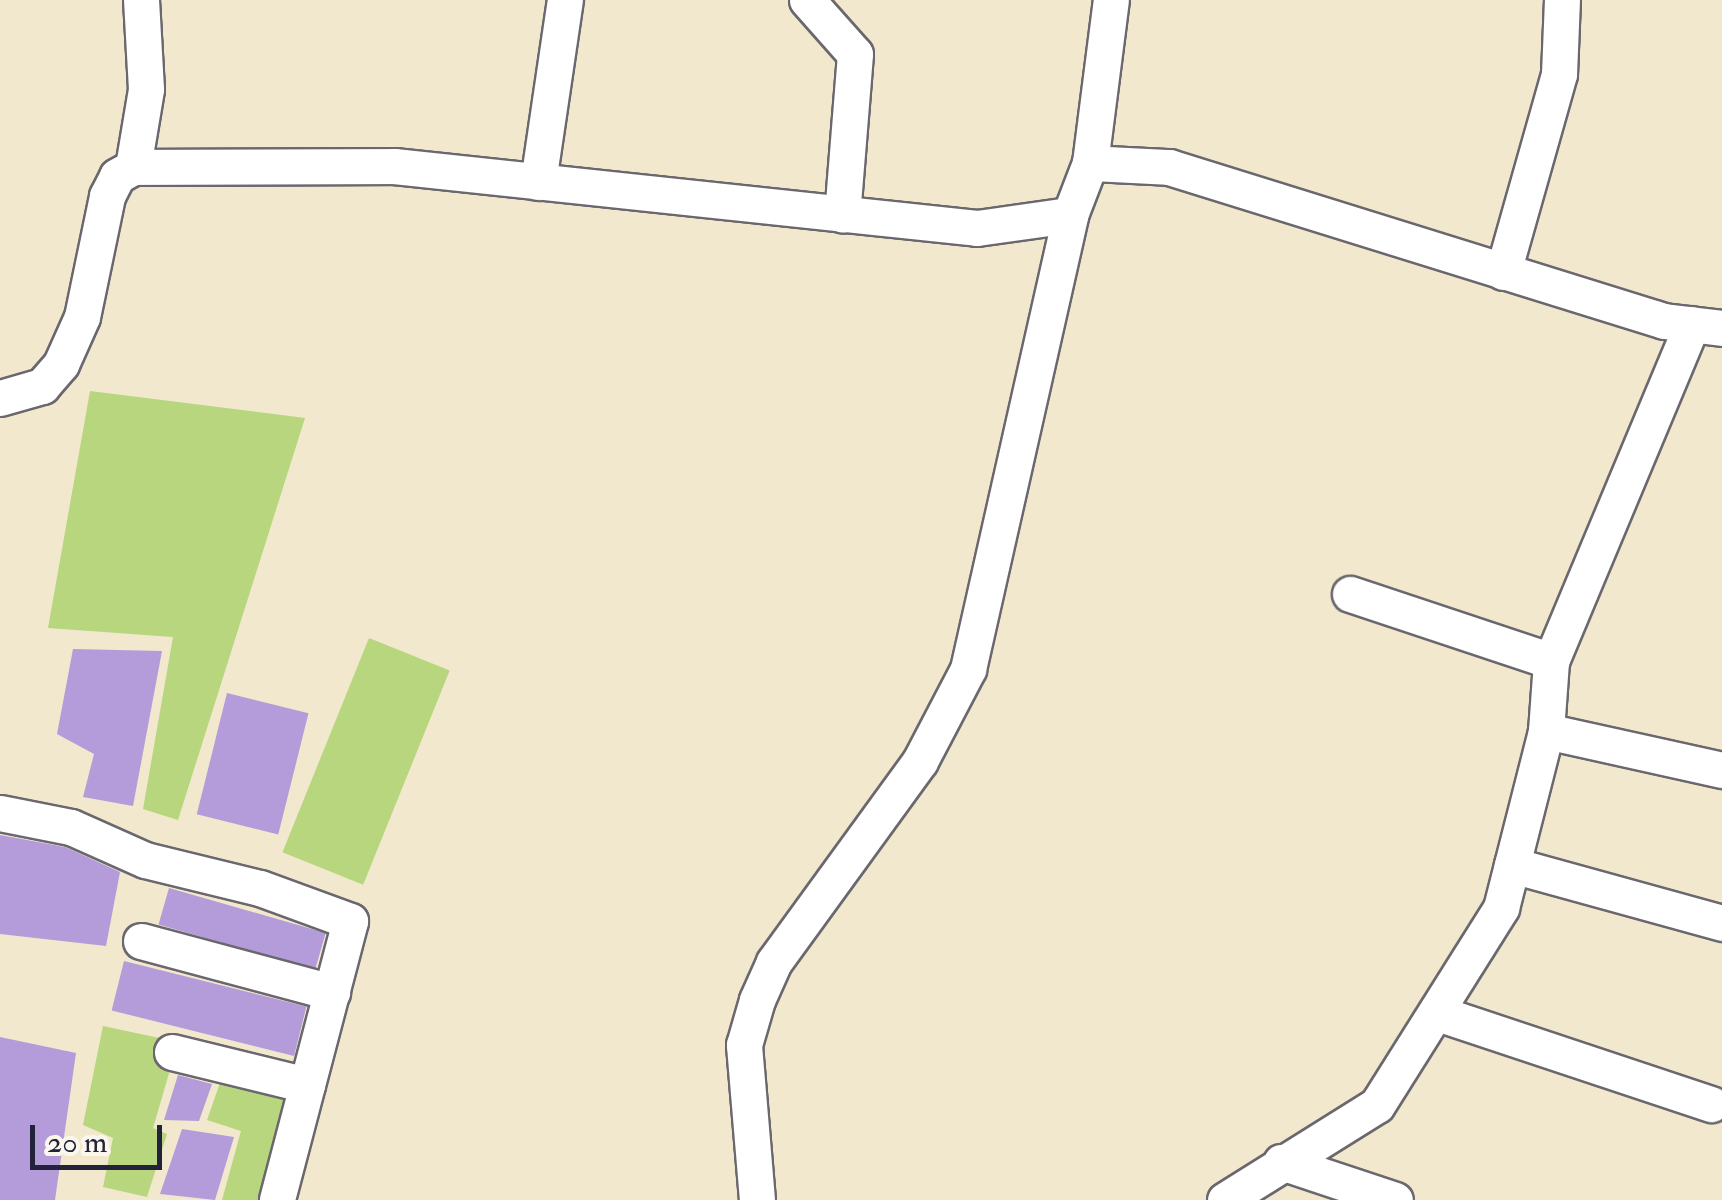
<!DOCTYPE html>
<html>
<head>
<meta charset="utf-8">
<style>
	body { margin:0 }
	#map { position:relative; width:1722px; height:1200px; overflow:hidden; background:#f1e8cd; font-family:"IM FELL Double Pica",serif }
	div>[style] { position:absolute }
	.green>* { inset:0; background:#b7d67d; transform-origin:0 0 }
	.building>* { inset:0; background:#b39cd9; transform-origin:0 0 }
	.roads { filter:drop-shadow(2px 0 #6a676e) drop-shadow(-2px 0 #6a676e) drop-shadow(0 2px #6a676e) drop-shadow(0 -2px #6a676e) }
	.minor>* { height:35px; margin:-17.5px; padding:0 17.5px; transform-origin:17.5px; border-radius:17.5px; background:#fff }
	span { translate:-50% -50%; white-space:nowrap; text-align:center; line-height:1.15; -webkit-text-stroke:8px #fbf7ec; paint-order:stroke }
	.scale { position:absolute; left:30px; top:1125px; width:132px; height:45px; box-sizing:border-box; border:5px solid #22223b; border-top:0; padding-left:12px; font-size:30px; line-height:35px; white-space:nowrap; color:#22223b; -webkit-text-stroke:8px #fbf7ec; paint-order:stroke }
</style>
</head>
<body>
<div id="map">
	<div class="green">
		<i style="clip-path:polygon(90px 391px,305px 418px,178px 820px,143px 809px,173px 637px,48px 628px)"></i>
		<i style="left:369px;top:638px;width:87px;height:231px;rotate:22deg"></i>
		<i style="clip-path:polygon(103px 1026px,164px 1039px,156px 1064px,170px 1070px,153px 1128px,167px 1134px,147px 1197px,103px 1187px,113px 1138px,83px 1125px)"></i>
		<i style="clip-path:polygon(222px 1077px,298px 1092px,269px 1200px,222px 1200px,241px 1131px,207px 1120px)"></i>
	</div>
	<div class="building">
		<i style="clip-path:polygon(73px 649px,162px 651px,133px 806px,83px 797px,94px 754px,57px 734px)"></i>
		<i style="left:227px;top:693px;width:84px;height:125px;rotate:14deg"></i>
		<i style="clip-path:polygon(0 835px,65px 847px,120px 872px,106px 946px,0 934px)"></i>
		<i style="left:169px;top:888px;width:163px;height:38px;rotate:16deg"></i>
		<i style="left:124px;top:961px;width:188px;height:51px;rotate:14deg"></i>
		<i style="clip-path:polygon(0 1037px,76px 1053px,55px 1200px,0 1200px)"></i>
		<i style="clip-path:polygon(178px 1075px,212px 1084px,199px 1121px,164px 1120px)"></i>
		<i style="clip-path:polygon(182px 1129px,234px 1137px,215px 1200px,160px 1194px)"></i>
	</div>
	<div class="roads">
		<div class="minor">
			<i style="left:807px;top:0;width:72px;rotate:48.4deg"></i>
			<i style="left:855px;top:54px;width:161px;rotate:94.6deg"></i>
			<i style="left:1090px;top:163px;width:79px;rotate:2.9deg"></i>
			<i style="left:1169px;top:167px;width:518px;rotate:17.28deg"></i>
			<i style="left:1664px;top:321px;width:58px;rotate:6.9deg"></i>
			<i style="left:133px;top:167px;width:79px;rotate:-80.5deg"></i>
			<i style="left:146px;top:89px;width:89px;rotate:-93.2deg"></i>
			<i style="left:538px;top:182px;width:184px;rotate:-81.6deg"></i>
			<i style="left:1503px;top:272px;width:206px;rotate:-74.2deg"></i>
			<i style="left:1559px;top:74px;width:74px;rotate:-87.7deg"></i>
			<i style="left:0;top:398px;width:44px;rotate:-15.9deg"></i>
			<i style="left:42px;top:386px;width:29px;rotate:-49deg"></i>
			<i style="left:61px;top:364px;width:51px;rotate:-65.9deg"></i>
			<i style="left:82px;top:317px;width:124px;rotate:-78.3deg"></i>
			<i style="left:107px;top:196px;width:22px;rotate:-63deg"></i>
			<i style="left:117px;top:176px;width:18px;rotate:-29deg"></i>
			<i style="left:133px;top:167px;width:261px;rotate:-0.2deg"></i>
			<i style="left:394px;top:166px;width:586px;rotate:6.07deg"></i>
			<i style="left:977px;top:228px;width:94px;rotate:-8deg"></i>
			<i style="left:1350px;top:594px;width:212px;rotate:18.4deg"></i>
			<i style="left:1546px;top:731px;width:180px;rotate:12.5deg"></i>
			<i style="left:0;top:813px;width:72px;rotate:11.2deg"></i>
			<i style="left:71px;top:827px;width:81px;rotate:24deg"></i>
			<i style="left:145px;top:860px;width:118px;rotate:13.7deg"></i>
			<i style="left:260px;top:888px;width:96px;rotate:20.1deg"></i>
			<i style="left:350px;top:921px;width:288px;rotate:104.7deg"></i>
			<i style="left:1512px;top:865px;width:218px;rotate:15.4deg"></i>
			<i style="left:141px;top:941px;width:198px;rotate:15deg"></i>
			<i style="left:1437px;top:1013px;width:289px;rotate:18.4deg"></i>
			<i style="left:172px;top:1052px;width:139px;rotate:13.7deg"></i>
			<i style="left:1281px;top:1162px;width:120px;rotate:18.4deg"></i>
			<i style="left:757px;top:1200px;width:156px;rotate:-94.8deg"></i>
			<i style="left:744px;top:1045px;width:47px;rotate:-73.9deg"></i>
			<i style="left:757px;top:1000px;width:42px;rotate:-65.9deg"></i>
			<i style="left:774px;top:962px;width:248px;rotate:-54deg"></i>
			<i style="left:920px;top:761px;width:104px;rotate:-62.4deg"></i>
			<i style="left:968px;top:669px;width:465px;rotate:-77.3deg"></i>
			<i style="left:1070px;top:215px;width:56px;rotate:-69deg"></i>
			<i style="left:1090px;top:163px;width:164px;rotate:-82.7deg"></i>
			<i style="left:1225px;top:1200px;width:179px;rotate:-32deg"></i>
			<i style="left:1377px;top:1105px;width:233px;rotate:-57.8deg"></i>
			<i style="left:1501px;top:908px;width:183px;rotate:-75.7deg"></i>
			<i style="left:1546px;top:731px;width:70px;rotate:-85.9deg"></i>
			<i style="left:1551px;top:661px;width:365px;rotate:-67.3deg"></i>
		</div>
	</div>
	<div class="scale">20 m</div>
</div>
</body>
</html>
